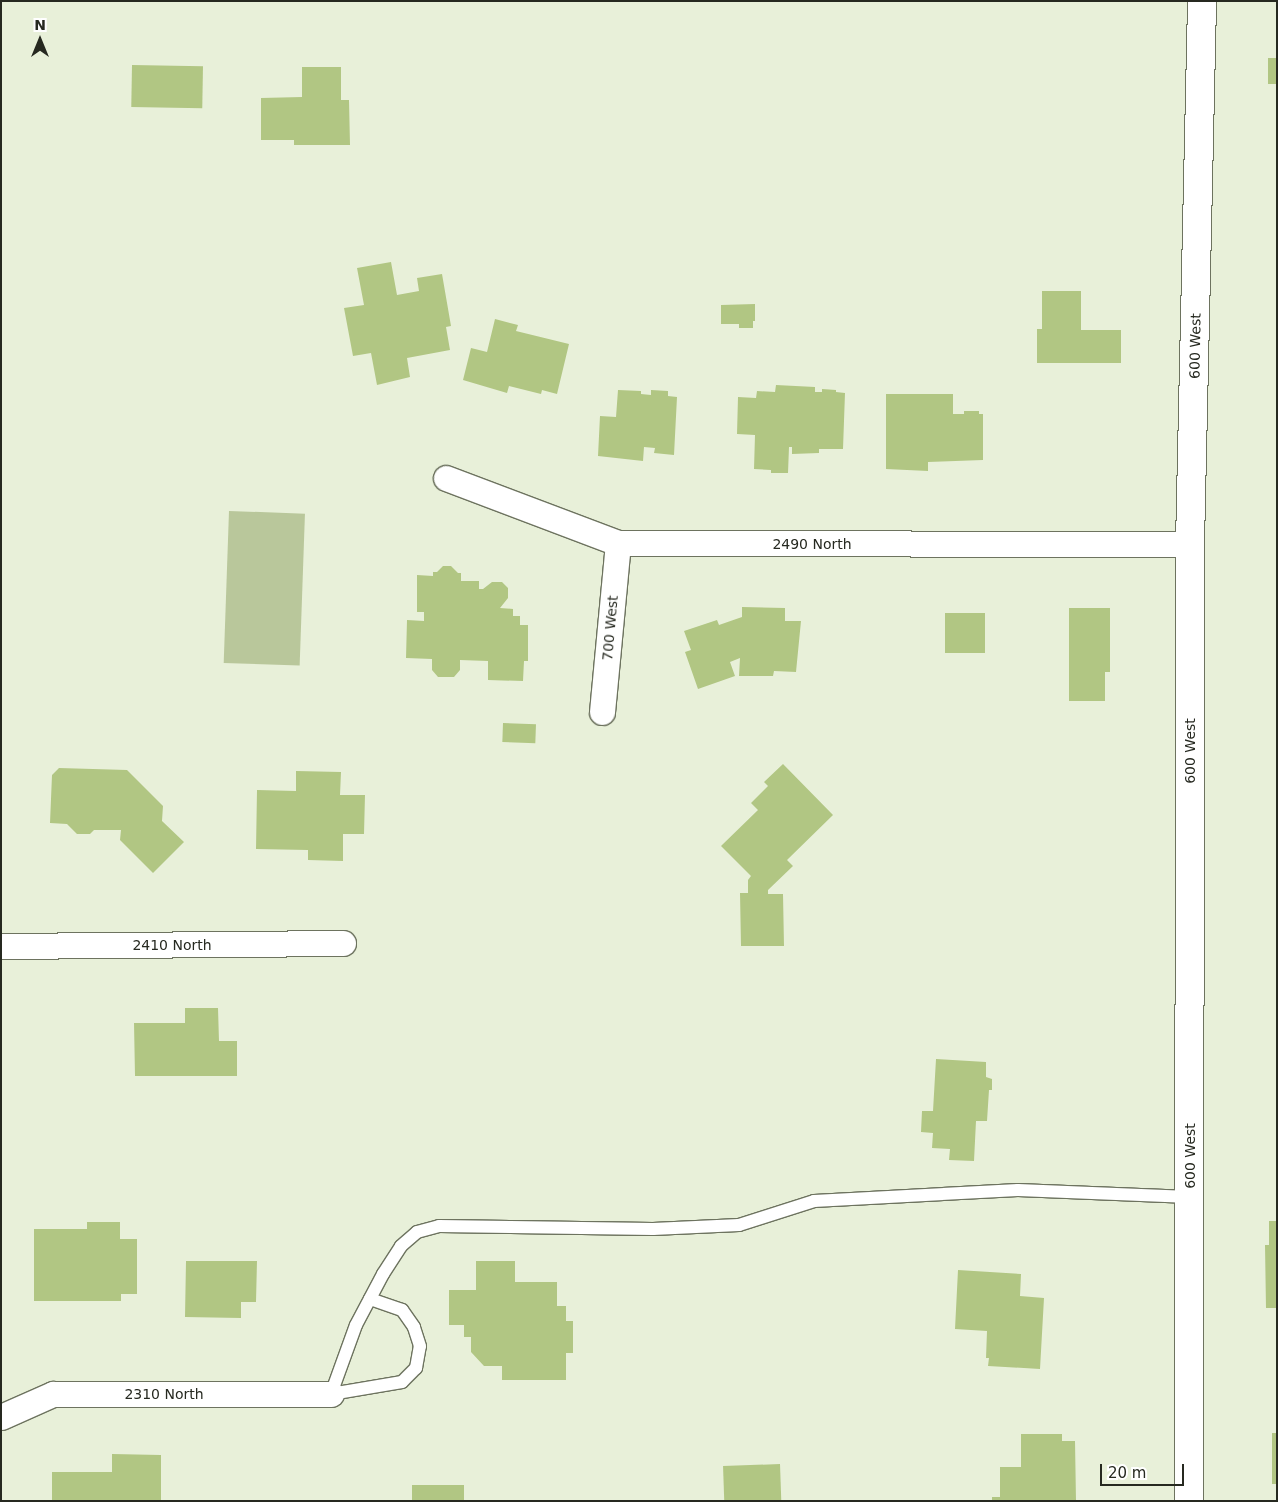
<!DOCTYPE html>
<html>
<head>
<meta charset="utf-8">
<style>
	body { margin:0 }
	#map { position:relative; width:1278px; height:1502px; overflow:hidden; background:#e8f0d9; font-family:"DejaVu Sans",sans-serif }
	div>[style] { position:absolute }
	.green>* { inset:0; background:#b9c79b; transform-origin:0 0 }
	.building>* { inset:0; background:#b1c683; transform-origin:0 0 }
	.roads { filter:drop-shadow(1px 0 #6d735f) drop-shadow(-1px 0 #6d735f) drop-shadow(0 1px #6d735f) drop-shadow(0 -1px #6d735f) }
	.service>* { height:12px; margin:-6px; padding:0 6px; transform-origin:6px; border-radius:6px; background:#fff }
	.minor>* { height:25px; margin:-12.5px; padding:0 12.5px; transform-origin:12.5px; border-radius:12.5px; background:#fff }
	.tertiary>* { height:28px; margin:-14px; padding:0 14px; transform-origin:14px; border-radius:14px; background:#fff }
	span { translate:-50% -50%; white-space:nowrap; text-align:center; line-height:1.15; -webkit-text-stroke:4px #fff; paint-order:stroke }
	.street-label { font-size:14px; color:#262920 }
	.frame { position:absolute; inset:0; border:2px solid #262920; pointer-events:none }
	.north { position:absolute; left:15px; top:15px; width:50px; height:50px; -webkit-text-stroke:4px #fff; paint-order:stroke; rotate:0deg; font-size:14px; font-weight:700; line-height:20px; text-align:center; color:#262920 }
	.north::after { content:''; display:block; margin:auto; width:18px; height:22px; background:#262920; clip-path:polygon(50% 0,100% 100%,50% 72%,0 100%) }
	.scale { position:absolute; left:1100px; top:1464px; width:84px; height:22px; box-sizing:border-box; border:2px solid #262920; border-top:0; padding-left:6px; font-size:15px; line-height:18px; white-space:nowrap; color:#262920; -webkit-text-stroke:4px #fff; paint-order:stroke }
</style>
</head>
<body>
<div id="map">
	<div class="green">
		<i style="left:229px;top:511px;width:76px;height:152px;rotate:2deg"></i>
	</div>
	<div class="building">
		<i style="left:1268px;top:58px;width:9px;height:26px"></i>
		<i style="left:132px;top:65px;width:71px;height:42px;rotate:1deg"></i>
		<i style="clip-path:polygon(302px 67px,341px 67px,341px 100px,349px 100px,350px 145px,294px 145px,294px 140px,261px 140px,261px 98px,302px 97px)"></i>
		<i style="clip-path:polygon(391px 262px,397px 295px,419px 291px,417px 278px,442px 274px,451px 326px,446px 327px,450px 350px,407px 358px,410px 377px,377px 385px,371px 353px,353px 356px,344px 308px,364px 305px,357px 268px)"></i>
		<i style="clip-path:polygon(1042px 291px,1081px 291px,1081px 330px,1121px 330px,1121px 363px,1037px 363px,1037px 329px,1042px 329px)"></i>
		<i style="clip-path:polygon(755px 304px,755px 321px,753px 321px,753px 328px,739px 328px,739px 324px,721px 324px,721px 305px)"></i>
		<i style="clip-path:polygon(495px 319px,518px 325px,516px 331px,569px 344px,557px 394px,542px 390px,541px 394px,509px 386px,507px 393px,463px 380px,471px 348px,487px 352px)"></i>
		<i style="clip-path:polygon(776px 385px,815px 387px,815px 392px,822px 392px,822px 389px,836px 390px,836px 392px,845px 393px,843px 449px,819px 449px,819px 453px,792px 454px,792px 447px,789px 447px,788px 473px,771px 473px,771px 470px,754px 469px,755px 435px,737px 434px,738px 397px,756px 398px,757px 391px,775px 392px)"></i>
		<i style="clip-path:polygon(618px 390px,641px 391px,641px 394px,651px 395px,651px 390px,668px 391px,668px 396px,677px 397px,674px 455px,654px 453px,655px 448px,644px 447px,643px 461px,598px 456px,600px 416px,616px 417px)"></i>
		<i style="clip-path:polygon(886px 394px,953px 394px,953px 414px,964px 414px,964px 411px,979px 411px,979px 414px,983px 414px,983px 460px,928px 462px,928px 471px,886px 469px)"></i>
		<i style="clip-path:polygon(443px 566px,451px 566px,458px 573px,461px 573px,461px 581px,479px 581px,479px 589px,483px 589px,492px 582px,502px 582px,508px 588px,508px 598px,500px 608px,513px 609px,513px 616px,520px 616px,520px 625px,528px 625px,528px 661px,524px 661px,523px 681px,488px 680px,488px 661px,460px 660px,460px 670px,454px 677px,438px 677px,432px 670px,432px 659px,406px 658px,407px 620px,424px 621px,424px 612px,417px 612px,417px 575px,433px 576px,433px 572px,437px 572px)"></i>
		<i style="clip-path:polygon(742px 607px,785px 608px,785px 621px,801px 621px,796px 672px,774px 671px,773px 676px,739px 676px,740px 658px,730px 662px,735px 676px,698px 689px,685px 652px,691px 650px,684px 631px,717px 620px,719px 625px,742px 617px)"></i>
		<i style="clip-path:polygon(1069px 608px,1110px 608px,1110px 672px,1105px 672px,1105px 701px,1069px 701px)"></i>
		<i style="left:945px;top:613px;width:40px;height:40px"></i>
		<i style="left:503px;top:723px;width:33px;height:19px;rotate:2deg"></i>
		<i style="clip-path:polygon(783px 764px,833px 815px,787px 860px,793px 866px,768px 890px,768px 894px,783px 894px,784px 946px,741px 946px,740px 893px,748px 893px,748px 880px,751px 876px,721px 846px,758px 810px,751px 803px,768px 786px,764px 782px)"></i>
		<i style="clip-path:polygon(59px 768px,127px 770px,163px 806px,162px 821px,184px 842px,153px 873px,120px 840px,121px 830px,94px 830px,90px 834px,77px 834px,67px 824px,50px 823px,52px 775px)"></i>
		<i style="clip-path:polygon(296px 771px,341px 772px,340px 795px,365px 795px,364px 834px,343px 834px,343px 861px,308px 860px,308px 850px,256px 849px,257px 790px,296px 791px)"></i>
		<i style="clip-path:polygon(185px 1008px,218px 1008px,219px 1041px,237px 1041px,237px 1076px,135px 1076px,134px 1023px,185px 1023px)"></i>
		<i style="clip-path:polygon(936px 1059px,986px 1062px,986px 1077px,992px 1079px,992px 1090px,989px 1090px,987px 1121px,976px 1121px,974px 1161px,949px 1160px,950px 1149px,932px 1148px,933px 1133px,921px 1132px,922px 1111px,933px 1111px)"></i>
		<i style="clip-path:polygon(1269px 1221px,1277px 1221px,1277px 1308px,1266px 1308px,1265px 1245px,1269px 1245px)"></i>
		<i style="clip-path:polygon(87px 1222px,120px 1222px,120px 1239px,137px 1239px,137px 1294px,121px 1294px,121px 1301px,34px 1301px,34px 1229px,87px 1229px)"></i>
		<i style="clip-path:polygon(186px 1261px,257px 1261px,256px 1302px,241px 1302px,241px 1318px,185px 1317px)"></i>
		<i style="clip-path:polygon(476px 1261px,515px 1261px,515px 1282px,557px 1282px,557px 1306px,566px 1306px,566px 1321px,573px 1321px,573px 1353px,566px 1353px,566px 1380px,502px 1380px,502px 1366px,484px 1366px,471px 1352px,471px 1337px,464px 1337px,464px 1325px,449px 1325px,449px 1290px,476px 1290px)"></i>
		<i style="clip-path:polygon(958px 1270px,1021px 1274px,1020px 1296px,1044px 1298px,1040px 1369px,988px 1366px,989px 1358px,986px 1358px,987px 1331px,955px 1329px)"></i>
		<i style="left:1272px;top:1433px;width:5px;height:51px"></i>
		<i style="clip-path:polygon(1021px 1434px,1062px 1434px,1062px 1441px,1075px 1441px,1076px 1501px,992px 1501px,992px 1497px,1000px 1497px,1000px 1467px,1021px 1467px)"></i>
		<i style="clip-path:polygon(112px 1454px,161px 1455px,161px 1501px,52px 1501px,52px 1472px,112px 1472px)"></i>
		<i style="left:780px;top:1464px;width:37px;height:57px;rotate:88deg"></i>
		<i style="left:464px;top:1485px;width:16px;height:52px;rotate:90deg"></i>
	</div>
	<div class="roads">
		<div class="service">
			<i style="left:331px;top:1394px;width:73px;rotate:-70.1deg"></i>
			<i style="left:356px;top:1325px;width:58px;rotate:-62.1deg"></i>
			<i style="left:383px;top:1274px;width:33px;rotate:-57deg"></i>
			<i style="left:401px;top:1246px;width:21px;rotate:-41deg"></i>
			<i style="left:417px;top:1232px;width:23px;rotate:-15deg"></i>
			<i style="left:439px;top:1226px;width:214px;rotate:0.8deg"></i>
			<i style="left:653px;top:1229px;width:86px;rotate:-2.7deg"></i>
			<i style="left:739px;top:1225px;width:79px;rotate:-17.7deg"></i>
			<i style="left:814px;top:1201px;width:204px;rotate:-3.1deg"></i>
			<i style="left:1018px;top:1190px;width:172px;rotate:2.3deg"></i>
			<i style="left:331px;top:1394px;width:72px;rotate:-9.6deg"></i>
			<i style="left:402px;top:1382px;width:20px;rotate:-45deg"></i>
			<i style="left:416px;top:1368px;width:22px;rotate:-80deg"></i>
			<i style="left:420px;top:1346px;width:20px;rotate:-108deg"></i>
			<i style="left:414px;top:1327px;width:21px;rotate:-125deg"></i>
			<i style="left:402px;top:1310px;width:34px;rotate:-161deg"></i>
		</div>
		<div class="minor">
			<i style="left:446px;top:478px;width:184px;rotate:20.7deg"></i>
			<i style="left:618px;top:543px;width:572px;rotate:0.1deg"></i>
			<i style="left:602px;top:712px;width:170px;rotate:-84.6deg"></i>
			<i style="left:1px;top:946px;width:342px;rotate:-0.5deg"></i>
			<i style="left:1px;top:1417px;width:57px;rotate:-23.9deg"></i>
			<i style="left:53px;top:1394px;width:278px"></i>
		</div>
		<div class="tertiary">
			<i style="left:1189px;top:1501px;width:957px;rotate:-89.94deg"></i>
			<i style="left:1190px;top:544px;width:543px;rotate:-88.73deg"></i>
		</div>
	</div>
	<div class="street-label">
		<span style="left:1195px;top:346px;rotate:-89deg">600 West</span>
		<span style="left:812px;top:544px">2490 North</span>
		<span style="left:610px;top:628px;rotate:-85deg">700 West</span>
		<span style="left:1190px;top:751px;rotate:-90deg">600 West</span>
		<span style="left:172px;top:945px">2410 North</span>
		<span style="left:1190px;top:1156px;rotate:-90deg">600 West</span>
		<span style="left:164px;top:1394px">2310 North</span>
	</div>
	<div class="frame"></div>
	<div class="north">N</div>
	<div class="scale">20 m</div>
</div>
</body>
</html>
